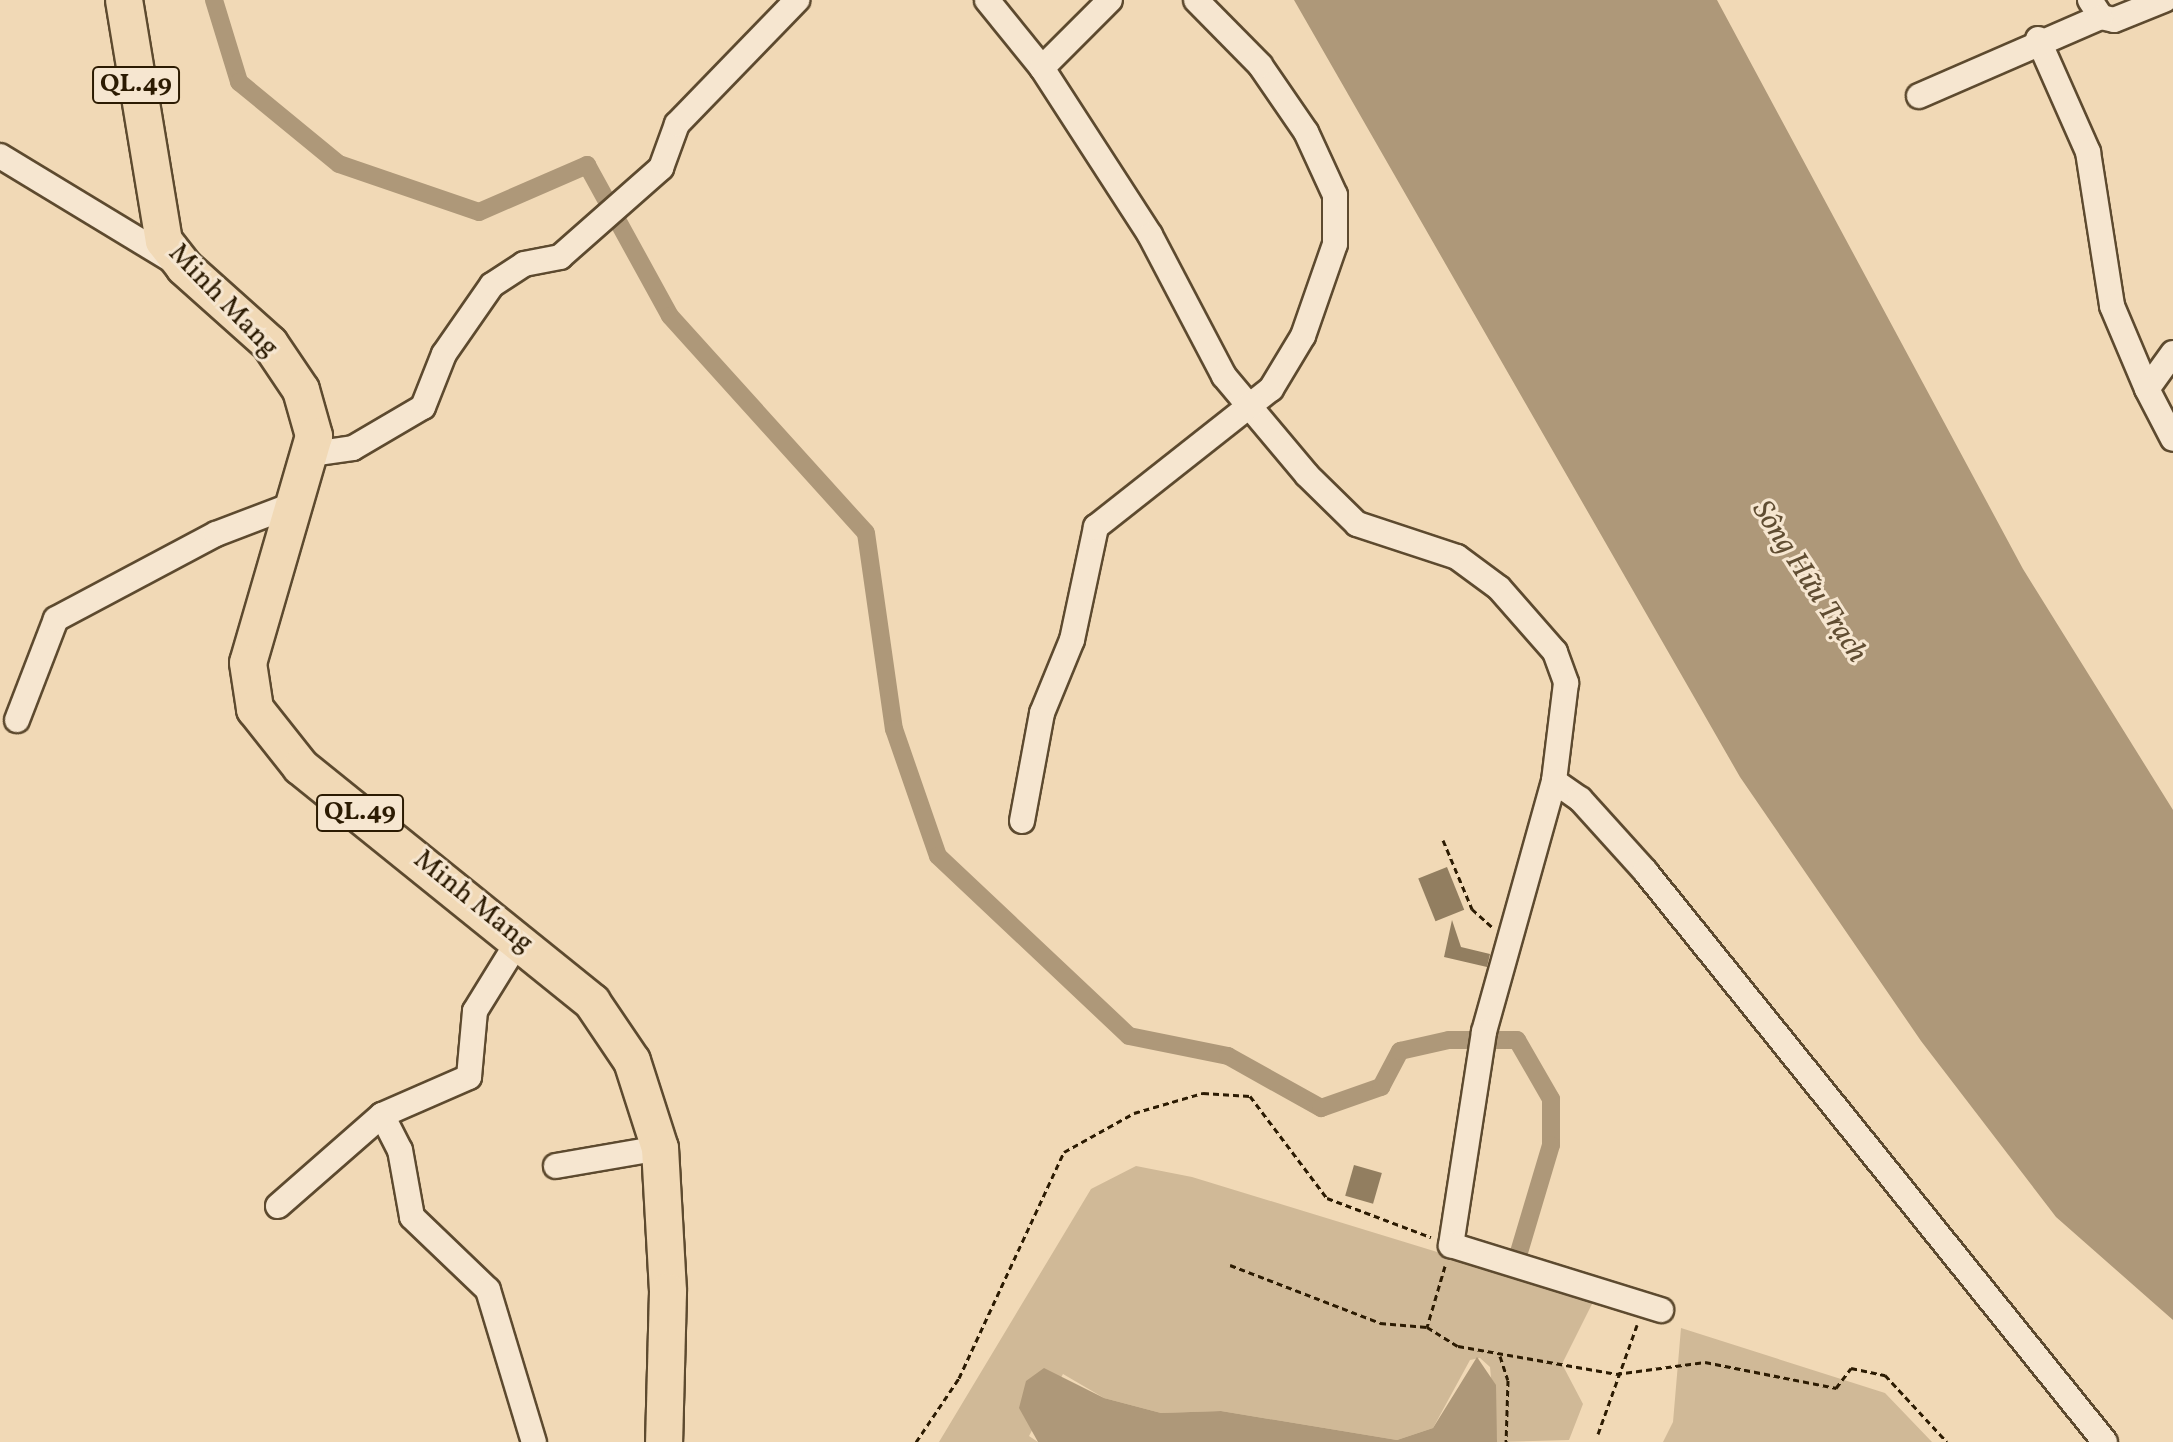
<!DOCTYPE html>
<html>
<head>
<meta charset="utf-8">
<style>
	body { margin:0 }
	#map { position:relative; width:2173px; height:1442px; overflow:hidden; background:#f1d9b6; font-family:Vollkorn,serif }
	div>[style] { position:absolute }
	.green>* { inset:0; background:#d0b997 }
	.water>* { inset:0; background:#ae9879 }
	.canal>* { height:18px; margin:-9px; padding:0 9px; transform-origin:9px; border-radius:9px; background:#ae9879 }
	.building>* { inset:0; background:#927e60; transform-origin:0 0 }
	.path>* { height:3px; margin-top:-1.5px; transform-origin:0; background:repeating-linear-gradient(90deg,#2c1b02 0 6px,transparent 0 10px) }
	.roads { filter:drop-shadow(2px 0 #5d4a2f) drop-shadow(-2px 0 #5d4a2f) drop-shadow(0 2px #5d4a2f) drop-shadow(0 -2px #5d4a2f) }
	.minor>* { height:24px; margin:-12px; padding:0 12px; transform-origin:12px; border-radius:12px; background:#f6e6d0 }
	.highway>* { height:36px; margin:-18px; padding:0 18px; transform-origin:18px; border-radius:18px; background:#f1d9b6 }
	span { translate:-50% -50%; white-space:nowrap; text-align:center; line-height:1.15; -webkit-text-stroke:6px #f6e6d0; paint-order:stroke }
	.shield-label span { padding:2px 6px; background:#f6e6d0; border:2px solid; border-radius:6px; -webkit-text-stroke-width:0 }
	.shield-label { font-size:26px; color:#2c1b02; font-weight:700 }
	.street-label { font-size:28px; color:#2c1b02 }
	.water-label { font-size:30px; color:#604d32; font-style:italic }
</style>
</head>
<body>
<div id="map">
	<div class="green">
		<i style="clip-path:polygon(1136px 1166px,1192px 1177px,1594px 1300px,1562px 1364px,1583px 1404px,1569px 1440px,1497px 1442px,1490px 1367px,1480px 1358px,1470px 1360px,1433px 1428px,1397px 1440px,1221px 1411px,1161px 1413px,1104px 1398px,1063px 1374px,1029px 1436px,1038px 1442px,939px 1442px,1091px 1189px)"></i>
		<i style="clip-path:polygon(1681px 1328px,1885px 1393px,1932px 1442px,1663px 1442px,1673px 1422px)"></i>
	</div>
	<div class="water">
		<i style="clip-path:polygon(1294px 0,1717px 0,2023px 569px,2173px 810px,2173px 1320px,2056px 1217px,1921px 1041px,1740px 777px)"></i>
		<i style="clip-path:polygon(1477px 1357px,1496px 1385px,1497px 1442px,1038px 1442px,1019px 1408px,1026px 1381px,1044px 1368px,1104px 1398px,1161px 1413px,1221px 1411px,1397px 1440px,1433px 1428px)"></i>
	</div>
	<div class="canal">
		<i style="left:214px;top:0;width:86px;rotate:73deg"></i>
		<i style="left:239px;top:82px;width:129px;rotate:39.4deg"></i>
		<i style="left:339px;top:164px;width:148px;rotate:18.9deg"></i>
		<i style="left:479px;top:212px;width:118px;rotate:-23.5deg"></i>
		<i style="left:587px;top:165px;width:172px;rotate:61.2deg"></i>
		<i style="left:670px;top:316px;width:292px;rotate:47.9deg"></i>
		<i style="left:866px;top:533px;width:198px;rotate:81.9deg"></i>
		<i style="left:894px;top:729px;width:134px;rotate:70.9deg"></i>
		<i style="left:938px;top:856px;width:262px;rotate:43.3deg"></i>
		<i style="left:1129px;top:1036px;width:101px;rotate:11.4deg"></i>
		<i style="left:1228px;top:1056px;width:107px;rotate:29.2deg"></i>
		<i style="left:1321px;top:1108px;width:64px;rotate:-19.3deg"></i>
		<i style="left:1381px;top:1087px;width:41px;rotate:-62.2deg"></i>
		<i style="left:1400px;top:1051px;width:50px;rotate:-12.7deg"></i>
		<i style="left:1449px;top:1040px;width:68px"></i>
		<i style="left:1517px;top:1040px;width:68px;rotate:60deg"></i>
		<i style="left:1551px;top:1099px;width:46px;rotate:90deg"></i>
		<i style="left:1551px;top:1145px;width:129px;rotate:106.6deg"></i>
	</div>
	<div class="building">
		<i style="left:1447px;top:867px;width:46px;height:31px;rotate:68deg"></i>
		<i style="clip-path:polygon(1452px 920px,1461px 947px,1490px 954px,1487px 967px,1444px 957px)"></i>
		<i style="left:1354px;top:1165px;width:29px;height:32px;rotate:16deg"></i>
	</div>
	<div class="path">
		<i style="left:1443px;top:840px;width:75px;rotate:67.2deg"></i>
		<i style="left:1472px;top:909px;width:28px;rotate:42deg"></i>
		<i style="left:1230px;top:1265px;width:161px;rotate:21.1deg"></i>
		<i style="left:1380px;top:1323px;width:47px;rotate:4.9deg"></i>
		<i style="left:1445px;top:1266px;width:64px;rotate:106.4deg"></i>
		<i style="left:1427px;top:1327px;width:36px;rotate:32deg"></i>
		<i style="left:1458px;top:1346px;width:160px;rotate:10deg"></i>
		<i style="left:1616px;top:1374px;width:90px;rotate:-7.7deg"></i>
		<i style="left:1705px;top:1362px;width:134px;rotate:11.2deg"></i>
		<i style="left:1836px;top:1388px;width:25px;rotate:-53deg"></i>
		<i style="left:1851px;top:1368px;width:35px;rotate:12deg"></i>
		<i style="left:1885px;top:1375px;width:91px;rotate:47.2deg"></i>
		<i style="left:1500px;top:1356px;width:25px;rotate:72deg"></i>
		<i style="left:1508px;top:1380px;width:62px;rotate:91.8deg"></i>
		<i style="left:1598px;top:1434px;width:116px;rotate:-70.3deg"></i>
		<i style="left:916px;top:1442px;width:77px;rotate:-56.1deg"></i>
		<i style="left:959px;top:1378px;width:249px;rotate:-65.1deg"></i>
		<i style="left:1064px;top:1152px;width:80px;rotate:-29.1deg"></i>
		<i style="left:1134px;top:1113px;width:72px;rotate:-16.2deg"></i>
		<i style="left:1203px;top:1093px;width:47px;rotate:3.7deg"></i>
		<i style="left:1250px;top:1096px;width:128px;rotate:53deg"></i>
		<i style="left:1327px;top:1198px;width:111px;rotate:20.6deg"></i>
	</div>
	<div class="roads">
		<div class="minor">
			<i style="left:987px;top:0;width:87px;rotate:51deg"></i>
			<i style="left:1042px;top:68px;width:199px;rotate:57.1deg"></i>
			<i style="left:1150px;top:235px;width:159px;rotate:62.3deg"></i>
			<i style="left:1224px;top:376px;width:129px;rotate:50deg"></i>
			<i style="left:1307px;top:475px;width:70px;rotate:44.4deg"></i>
			<i style="left:1357px;top:524px;width:105px;rotate:18.3deg"></i>
			<i style="left:1457px;top:557px;width:52px;rotate:36.4deg"></i>
			<i style="left:1499px;top:588px;width:85px;rotate:48.8deg"></i>
			<i style="left:1555px;top:652px;width:33px;rotate:70deg"></i>
			<i style="left:1566px;top:683px;width:99px;rotate:97deg"></i>
			<i style="left:1554px;top:781px;width:261px;rotate:105.6deg"></i>
			<i style="left:1484px;top:1032px;width:216px;rotate:98.8deg"></i>
			<i style="left:1451px;top:1245px;width:220px;rotate:17.2deg"></i>
			<i style="left:2090px;top:0;width:20px;rotate:57deg"></i>
			<i style="left:2101px;top:17px;width:13px;rotate:13deg"></i>
			<i style="left:2114px;top:20px;width:54px;rotate:-21.8deg"></i>
			<i style="left:2038px;top:39px;width:124px;rotate:66.1deg"></i>
			<i style="left:2088px;top:152px;width:156px;rotate:81.1deg"></i>
			<i style="left:2112px;top:306px;width:90px;rotate:67.1deg"></i>
			<i style="left:1042px;top:68px;width:96px;rotate:-45deg"></i>
			<i style="left:1919px;top:96px;width:198px;rotate:-23.5deg"></i>
			<i style="left:0;top:156px;width:205px;rotate:31.2deg"></i>
			<i style="left:2173px;top:353px;width:44px;rotate:125.8deg"></i>
			<i style="left:2147px;top:389px;width:56px;rotate:62.5deg"></i>
			<i style="left:312px;top:454px;width:41px;rotate:-8.3deg"></i>
			<i style="left:353px;top:448px;width:81px;rotate:-30.4deg"></i>
			<i style="left:423px;top:407px;width:57px;rotate:-68.4deg"></i>
			<i style="left:444px;top:354px;width:84px;rotate:-55.2deg"></i>
			<i style="left:492px;top:285px;width:38px;rotate:-33deg"></i>
			<i style="left:524px;top:264px;width:37px;rotate:-11deg"></i>
			<i style="left:560px;top:257px;width:135px;rotate:-41.4deg"></i>
			<i style="left:661px;top:168px;width:47px;rotate:-70deg"></i>
			<i style="left:677px;top:124px;width:173px;rotate:-45.9deg"></i>
			<i style="left:17px;top:720px;width:108px;rotate:-68.9deg"></i>
			<i style="left:56px;top:619px;width:181px;rotate:-28deg"></i>
			<i style="left:216px;top:534px;width:90px;rotate:-20.9deg"></i>
			<i style="left:1554px;top:781px;width:32px;rotate:35deg"></i>
			<i style="left:1580px;top:799px;width:97px;rotate:47.9deg"></i>
			<i style="left:1645px;top:871px;width:733px;rotate:51.14deg"></i>
			<i style="left:1022px;top:821px;width:110px;rotate:-79.5deg"></i>
			<i style="left:1042px;top:713px;width:79px;rotate:-67.7deg"></i>
			<i style="left:1072px;top:640px;width:116px;rotate:-78deg"></i>
			<i style="left:1096px;top:527px;width:223px;rotate:-38.3deg"></i>
			<i style="left:1271px;top:389px;width:62px;rotate:-58.9deg"></i>
			<i style="left:1303px;top:336px;width:97px;rotate:-70.8deg"></i>
			<i style="left:1335px;top:244px;width:49px;rotate:-90deg"></i>
			<i style="left:1335px;top:195px;width:69px;rotate:-114.7deg"></i>
			<i style="left:1306px;top:132px;width:81px;rotate:-124.5deg"></i>
			<i style="left:1260px;top:65px;width:91px;rotate:-134.6deg"></i>
			<i style="left:382px;top:1115px;width:39px;rotate:63deg"></i>
			<i style="left:400px;top:1150px;width:68px;rotate:79.8deg"></i>
			<i style="left:412px;top:1217px;width:105px;rotate:43.8deg"></i>
			<i style="left:488px;top:1290px;width:159px;rotate:73.2deg"></i>
			<i style="left:556px;top:1166px;width:106px;rotate:-9.8deg"></i>
			<i style="left:278px;top:1206px;width:138px;rotate:-41.2deg"></i>
			<i style="left:382px;top:1115px;width:95px;rotate:-23.6deg"></i>
			<i style="left:469px;top:1077px;width:66px;rotate:-84.8deg"></i>
			<i style="left:475px;top:1011px;width:86px;rotate:-58.3deg"></i>
		</div>
		<div class="highway">
			<i style="left:124px;top:0;width:244px;rotate:80.6deg"></i>
			<i style="left:164px;top:241px;width:33px;rotate:52deg"></i>
			<i style="left:184px;top:267px;width:115px;rotate:41.8deg"></i>
			<i style="left:270px;top:344px;width:55px;rotate:56deg"></i>
			<i style="left:301px;top:390px;width:48px;rotate:74.2deg"></i>
			<i style="left:314px;top:436px;width:236px;rotate:106.2deg"></i>
			<i style="left:248px;top:663px;width:47px;rotate:81.3deg"></i>
			<i style="left:255px;top:709px;width:74px;rotate:51.6deg"></i>
			<i style="left:301px;top:767px;width:374px;rotate:38.9deg"></i>
			<i style="left:592px;top:1002px;width:71px;rotate:55.9deg"></i>
			<i style="left:632px;top:1061px;width:91px;rotate:72.2deg"></i>
			<i style="left:660px;top:1148px;width:144px;rotate:86.8deg"></i>
			<i style="left:668px;top:1292px;width:150px;rotate:91.5deg"></i>
		</div>
	</div>
	<div class="shield-label">
		<span style="left:136px;top:85px">QL.49</span>
		<span style="left:360px;top:813px">QL.49</span>
	</div>
	<div class="street-label">
		<span style="left:223px;top:301px;rotate:46deg">Minh Mang</span>
		<span style="left:473px;top:902px;rotate:39deg">Minh Mang</span>
	</div>
	<div class="water-label">
		<span style="left:1809px;top:582px;rotate:57deg">Sông Hữu Trạch</span>
	</div>
</div>
</body>
</html>
